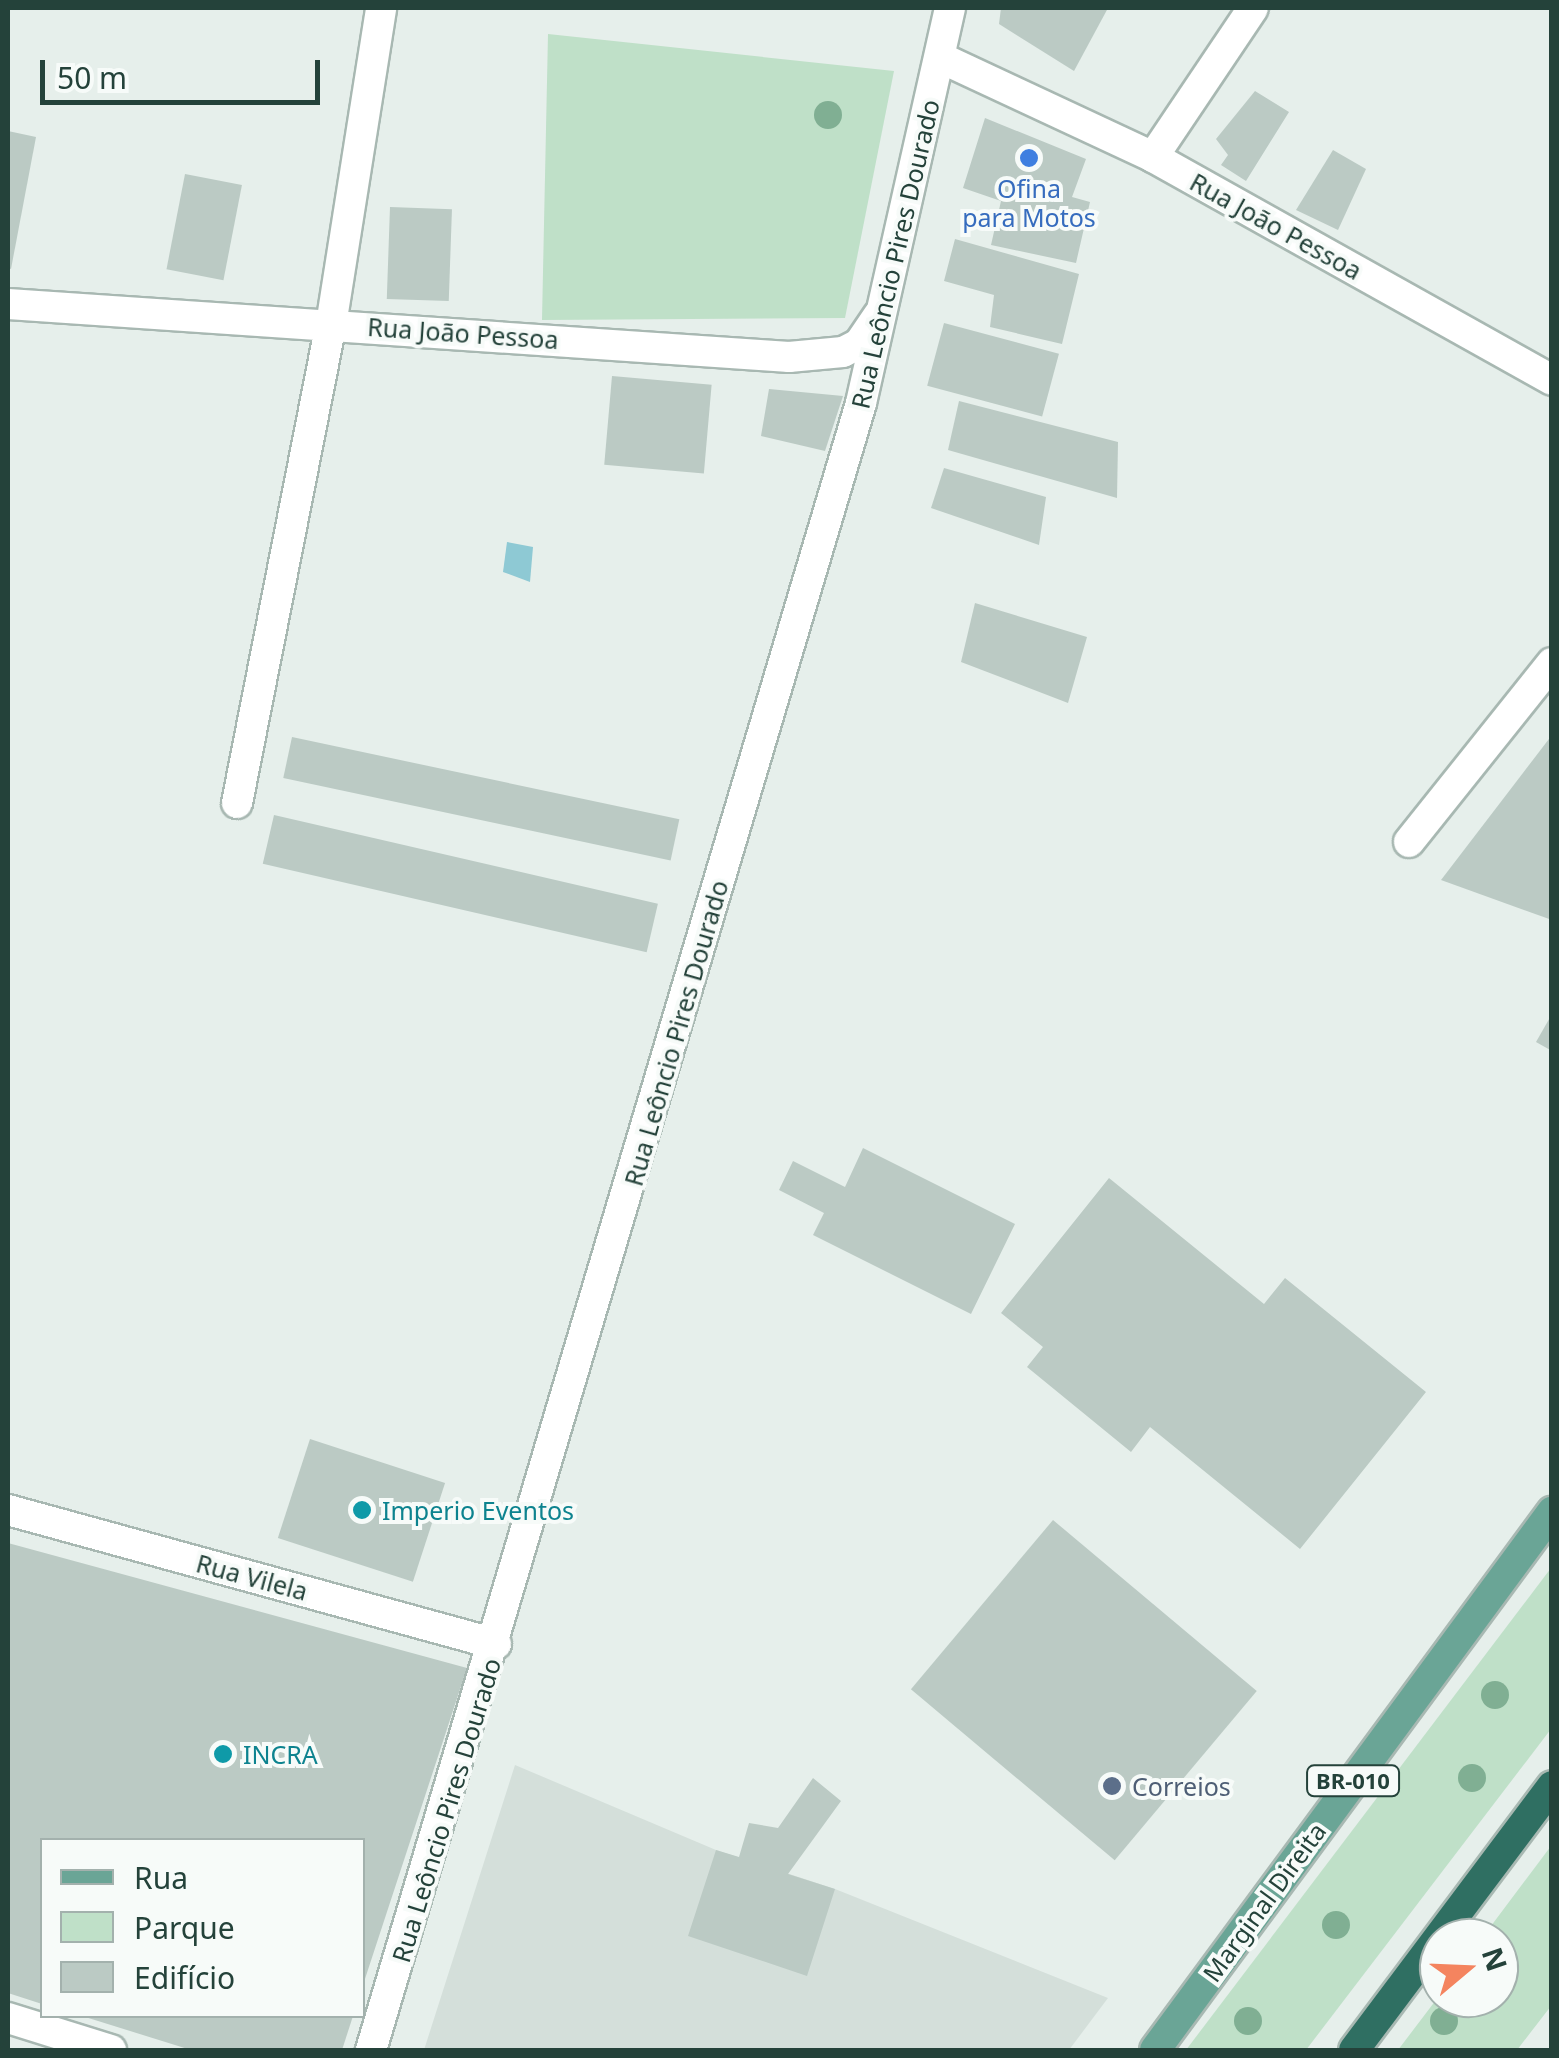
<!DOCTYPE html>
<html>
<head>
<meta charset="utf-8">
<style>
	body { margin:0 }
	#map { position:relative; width:1559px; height:2058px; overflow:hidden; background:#e6efeb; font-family:"Noto Sans",sans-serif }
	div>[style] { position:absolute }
	.built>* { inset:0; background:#d4dfda }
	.green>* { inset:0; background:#bfe0c8 }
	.water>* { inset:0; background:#8ec9d4 }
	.building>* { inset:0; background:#bbcac4; transform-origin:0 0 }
	.roads { filter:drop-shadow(2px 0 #a8b8b2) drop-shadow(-2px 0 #a8b8b2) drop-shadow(0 2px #a8b8b2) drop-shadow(0 -2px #a8b8b2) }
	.street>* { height:30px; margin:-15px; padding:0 15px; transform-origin:15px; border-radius:15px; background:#fff }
	.secondary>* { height:30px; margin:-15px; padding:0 15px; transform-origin:15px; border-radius:15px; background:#fff }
	.primary>* { height:30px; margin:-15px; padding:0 15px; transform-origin:15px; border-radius:15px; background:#6aa596 }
	.highway>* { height:30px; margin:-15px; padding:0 15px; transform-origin:15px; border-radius:15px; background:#2f6f62 }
	.trees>* { width:28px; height:28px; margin:-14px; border-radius:50%; background:#80af93 }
	.dots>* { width:28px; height:28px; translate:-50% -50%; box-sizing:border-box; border:5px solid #f7fbf9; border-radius:50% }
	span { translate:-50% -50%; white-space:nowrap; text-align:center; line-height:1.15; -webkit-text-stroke:8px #f7fbf9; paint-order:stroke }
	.shield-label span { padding:2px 8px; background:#f7fbf9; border:2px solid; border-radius:8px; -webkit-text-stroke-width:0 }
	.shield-label { font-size:22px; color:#24423a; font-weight:700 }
	.shop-label { font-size:25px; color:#366cbe }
	.street-label { font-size:25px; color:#24423a }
	.culture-label { font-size:25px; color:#0d838f }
	.left { translate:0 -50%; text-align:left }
	.service-label { font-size:25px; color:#4e5e75 }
	.frame { position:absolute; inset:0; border:10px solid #24423a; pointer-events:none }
	.legend { position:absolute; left:40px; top:1838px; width:325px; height:180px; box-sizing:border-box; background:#f7fbf9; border:2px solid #a3b1ad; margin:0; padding:12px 18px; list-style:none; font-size:30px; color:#24423a }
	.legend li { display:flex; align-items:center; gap:20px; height:50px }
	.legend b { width:50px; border:2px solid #a3b1ad }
	.north { position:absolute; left:1419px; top:1918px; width:100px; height:100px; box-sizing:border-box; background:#f7fbf9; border:2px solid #a3b1ad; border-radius:50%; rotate:71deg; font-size:28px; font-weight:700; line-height:40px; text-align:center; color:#24423a }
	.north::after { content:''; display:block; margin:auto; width:35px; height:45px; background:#f4845f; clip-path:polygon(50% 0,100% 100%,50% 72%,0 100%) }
	.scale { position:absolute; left:40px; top:60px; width:280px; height:45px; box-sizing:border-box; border:5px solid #24423a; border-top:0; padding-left:12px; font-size:30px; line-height:35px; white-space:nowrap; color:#24423a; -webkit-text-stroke:8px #f7fbf9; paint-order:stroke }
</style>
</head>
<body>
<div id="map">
	<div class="built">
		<i style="clip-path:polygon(515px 1765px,716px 1850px,835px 1889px,1108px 1998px,1069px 2050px,424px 2050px)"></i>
	</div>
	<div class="green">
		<i style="clip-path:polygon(548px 34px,894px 71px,845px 318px,542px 320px)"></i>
		<i style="clip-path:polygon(1551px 1568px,1551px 1729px,1306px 2050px,1186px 2050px)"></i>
		<i style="clip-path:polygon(1551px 1846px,1551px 2006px,1517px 2050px,1398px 2050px,1439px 1996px,1499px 1998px,1499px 1938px,1482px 1938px)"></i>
	</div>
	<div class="water">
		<i style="clip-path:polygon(507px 542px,533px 547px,530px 582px,503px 572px)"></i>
	</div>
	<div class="building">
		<i style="clip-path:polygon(1001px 8px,1108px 8px,1074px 71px,999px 24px)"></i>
		<i style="clip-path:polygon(1255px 91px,1289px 112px,1246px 181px,1221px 165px,1228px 155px,1216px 139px)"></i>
		<i style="clip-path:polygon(985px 118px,1086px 159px,1072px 197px,1090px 202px,1076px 263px,991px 245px,1001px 201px,963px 188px)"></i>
		<i style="clip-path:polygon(8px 131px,36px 137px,11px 269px,8px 268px)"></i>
		<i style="clip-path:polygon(1333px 150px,1366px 169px,1338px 230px,1296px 210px)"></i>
		<i style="left:185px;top:174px;width:58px;height:97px;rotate:11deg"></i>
		<i style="left:390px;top:207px;width:62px;height:92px;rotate:2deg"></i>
		<i style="clip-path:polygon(955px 239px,1079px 274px,1062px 344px,990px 327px,994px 295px,944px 281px)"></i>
		<i style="left:944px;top:323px;width:119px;height:65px;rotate:15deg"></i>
		<i style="left:612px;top:376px;width:100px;height:89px;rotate:5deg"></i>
		<i style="clip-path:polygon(769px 389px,843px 396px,825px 451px,761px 436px)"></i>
		<i style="clip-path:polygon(959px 401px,1118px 442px,1117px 498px,948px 450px)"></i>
		<i style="clip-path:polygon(944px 468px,1046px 497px,1039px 545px,931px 508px)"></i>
		<i style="clip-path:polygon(975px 603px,1087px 637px,1068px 703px,961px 662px)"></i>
		<i style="clip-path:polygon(1552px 735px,1552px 920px,1441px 880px)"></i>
		<i style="left:292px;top:737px;width:396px;height:42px;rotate:12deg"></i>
		<i style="left:274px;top:815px;width:394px;height:50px;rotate:13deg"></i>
		<i style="clip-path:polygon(1552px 1014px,1552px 1051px,1536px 1042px)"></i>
		<i style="clip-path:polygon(863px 1148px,1015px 1224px,971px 1314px,813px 1235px,824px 1213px,779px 1190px,793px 1161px,845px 1187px)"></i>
		<i style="clip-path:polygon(1109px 1178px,1264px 1304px,1285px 1278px,1426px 1392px,1300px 1549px,1150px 1427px,1131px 1452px,1027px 1367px,1043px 1347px,1001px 1313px)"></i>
		<i style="left:310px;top:1439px;width:142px;height:104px;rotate:18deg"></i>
		<i style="left:1053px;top:1520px;width:266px;height:221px;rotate:40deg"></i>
		<i style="clip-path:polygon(8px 1543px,467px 1668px,363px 1985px,362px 1840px,42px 1840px,42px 2004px,8px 1993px)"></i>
		<i style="clip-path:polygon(813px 1778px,841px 1801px,788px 1874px,835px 1889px,807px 1976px,688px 1936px,716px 1850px,739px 1857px,749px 1823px,778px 1828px)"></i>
		<i style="clip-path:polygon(82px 2016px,353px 2016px,342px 2050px,191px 2050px)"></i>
	</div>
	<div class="roads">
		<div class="street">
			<i style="left:237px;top:803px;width:487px;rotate:-78.9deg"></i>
			<i style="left:331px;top:325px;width:321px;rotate:-81deg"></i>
			<i style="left:1409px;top:842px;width:229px;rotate:-51.4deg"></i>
			<i style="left:8px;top:1510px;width:506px;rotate:15.35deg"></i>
			<i style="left:8px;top:2018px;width:108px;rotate:17.3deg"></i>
		</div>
		<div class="secondary">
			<i style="left:941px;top:58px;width:234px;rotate:25deg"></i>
			<i style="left:1153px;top:157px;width:457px;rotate:29.2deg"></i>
			<i style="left:1153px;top:157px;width:179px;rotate:-56.1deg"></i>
			<i style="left:8px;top:304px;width:783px;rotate:3.88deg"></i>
			<i style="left:789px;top:357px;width:54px;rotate:-5.3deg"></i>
			<i style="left:843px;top:352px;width:18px;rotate:-27deg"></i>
			<i style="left:859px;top:344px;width:34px;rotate:-56deg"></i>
			<i style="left:371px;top:2050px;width:1718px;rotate:-73.43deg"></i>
			<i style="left:861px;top:403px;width:405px;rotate:-77.3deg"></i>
		</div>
		<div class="primary">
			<i style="left:1155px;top:2050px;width:669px;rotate:-53.58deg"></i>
		</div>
		<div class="highway">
			<i style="left:1354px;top:2050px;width:330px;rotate:-53.1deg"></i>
		</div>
	</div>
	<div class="trees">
		<i style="left:828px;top:115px"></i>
		<i style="left:1495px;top:1695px"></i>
		<i style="left:1472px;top:1778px"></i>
		<i style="left:1336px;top:1925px"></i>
		<i style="left:1248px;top:2021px"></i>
		<i style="left:1444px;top:2021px"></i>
	</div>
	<div class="dots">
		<i style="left:1029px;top:158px;background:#3f7fe0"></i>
		<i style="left:362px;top:1510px;background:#0f9aa8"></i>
		<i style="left:223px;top:1754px;background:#0f9aa8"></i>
		<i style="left:1112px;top:1786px;background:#5c6f8a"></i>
	</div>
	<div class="shield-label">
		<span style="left:1353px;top:1781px">BR-010</span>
	</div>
	<div class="shop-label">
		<span style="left:1029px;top:203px">Ofina<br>para Motos</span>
	</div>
	<div class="street-label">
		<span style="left:1276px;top:226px;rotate:29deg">Rua João Pessoa</span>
		<span style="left:895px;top:254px;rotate:-77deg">Rua Leôncio Pires Dourado</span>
		<span style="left:463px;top:333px;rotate:4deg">Rua João Pessoa</span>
		<span style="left:676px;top:1033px;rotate:-74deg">Rua Leôncio Pires Dourado</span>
		<span style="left:252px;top:1577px;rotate:15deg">Rua Vilela</span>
		<span style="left:446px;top:1810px;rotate:-73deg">Rua Leôncio Pires Dourado</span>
		<span style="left:1264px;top:1902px;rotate:-54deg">Marginal Direita</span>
	</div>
	<div class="culture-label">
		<span class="left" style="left:382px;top:1510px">Imperio Eventos</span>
		<span class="left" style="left:243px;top:1754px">INCRA</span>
	</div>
	<div class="service-label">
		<span class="left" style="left:1132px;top:1786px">Correios</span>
	</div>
	<div class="frame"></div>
	<ul class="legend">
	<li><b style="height:12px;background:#6aa596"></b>Rua</li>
	<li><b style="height:28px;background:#bfe0c8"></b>Parque</li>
	<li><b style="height:28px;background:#bbcac4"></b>Edifício</li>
	</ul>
	<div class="north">N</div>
	<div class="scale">50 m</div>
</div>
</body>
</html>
